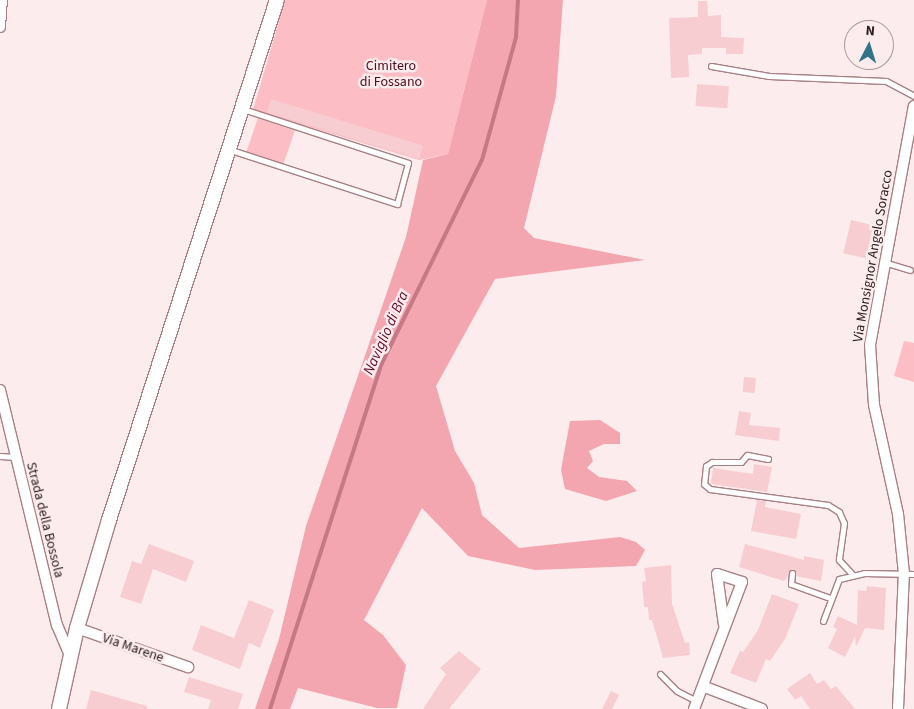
<!DOCTYPE html>
<html>
<head>
<meta charset="utf-8">
<style>
	body { margin:0 }
	#map { position:relative; width:914px; height:709px; overflow:hidden; background:#fdeced; font-family:"Source Sans 3",sans-serif }
	div>[style] { position:absolute }
	.green>* { inset:0; background:#fcbdc4; transform-origin:0 0 }
	.forest>* { inset:0; background:#f4a6b0 }
	.stream>* { height:4px; margin:-2px; padding:0 2px; transform-origin:2px; border-radius:2px; background:#c47a85 }
	.building>* { inset:0; background:#f7cdd1; transform-origin:0 0 }
	.roads { filter:drop-shadow(1px 0 #a78085) drop-shadow(-1px 0 #a78085) drop-shadow(0 1px #a78085) drop-shadow(0 -1px #a78085) }
	.service>* { height:5px; margin:-2.5px; padding:0 2.5px; transform-origin:2.5px; border-radius:2.5px; background:#fff }
	.minor>* { height:10px; margin:-5px; padding:0 5px; transform-origin:5px; border-radius:5px; background:#fff }
	.secondary>* { height:14px; margin:-7px; padding:0 7px; transform-origin:7px; border-radius:7px; background:#fff }
	span { translate:-50% -50%; white-space:nowrap; text-align:center; line-height:1.15; -webkit-text-stroke:5px #fdeced; paint-order:stroke }
	.park-label { font-size:14px; color:#4f0b1d }
	.street-label { font-size:14px; color:#2c1d1f }
	.water-label { font-size:15px; color:#620523; font-style:italic }
	.north { position:absolute; left:844px; top:20px; width:50px; height:50px; box-sizing:border-box; background:#fdeced; border:1px solid #a9999b; border-radius:50%; rotate:5deg; font-size:14px; font-weight:700; line-height:20px; text-align:center; color:#2c1d1f }
	.north::after { content:''; display:block; margin:auto; width:18px; height:22px; background:#337387; clip-path:polygon(50% 0,100% 100%,50% 72%,0 100%) }
</style>
</head>
<body>
<div id="map">
	<div class="green">
		<i style="clip-path:polygon(285px 0,487px 0,448px 154px,419px 160px,253px 110px)"></i>
		<i style="left:258px;top:118px;width:39px;height:37px;rotate:19deg"></i>
		<i style="clip-path:polygon(904px 341px,914px 343px,914px 382px,894px 376px)"></i>
	</div>
	<div class="forest">
		<i style="clip-path:polygon(487px 0,563px 0,556px 96px,524px 228px,534px 238px,645px 260px,495px 279px,436px 386px,455px 451px,474px 483px,482px 515px,519px 548px,620px 537px,636px 542px,645px 550px,636px 566px,535px 570px,468px 556px,422px 508px,364px 620px,383px 635px,406px 665px,397px 708px,377px 708px,298px 688px,290px 709px,255px 709px,279px 639px,306px 526px,406px 237px,423px 160px,448px 154px)"></i>
		<i style="clip-path:polygon(600px 420px,620px 433px,620px 444px,604px 444px,589px 451px,593px 461px,587px 468px,599px 477px,627px 481px,637px 491px,606px 501px,565px 489px,561px 470px,570px 421px)"></i>
	</div>
	<div class="stream">
		<i style="left:270px;top:709px;width:364px;rotate:-72.1deg"></i>
		<i style="left:382px;top:363px;width:226px;rotate:-63.8deg"></i>
		<i style="left:482px;top:160px;width:128px;rotate:-74.5deg"></i>
		<i style="left:516px;top:37px;width:37px;rotate:-87deg"></i>
	</div>
	<div class="building">
		<i style="clip-path:polygon(698px 1px,707px 1px,708px 16px,721px 15px,721px 37px,744px 38px,743px 54px,726px 54px,726px 48px,702px 48px,702px 54px,688px 55px,689px 77px,671px 78px,669px 18px,698px 17px)"></i>
		<i style="left:697px;top:84px;width:32px;height:22px;rotate:4deg"></i>
		<i style="left:271px;top:99px;width:159px;height:14px;rotate:17deg"></i>
		<i style="left:851px;top:220px;width:23px;height:34px;rotate:13deg"></i>
		<i style="left:744px;top:377px;width:12px;height:15px;rotate:5deg"></i>
		<i style="clip-path:polygon(739px 411px,751px 413px,749px 425px,780px 428px,779px 441px,735px 435px)"></i>
		<i style="clip-path:polygon(754px 464px,772px 467px,767px 492px,711px 484px,713px 468px,753px 474px)"></i>
		<i style="clip-path:polygon(757px 500px,766px 501px,765px 507px,801px 514px,796px 539px,751px 531px)"></i>
		<i style="clip-path:polygon(149px 544px,194px 561px,186px 582px,153px 569px,141px 604px,120px 597px,132px 561px,141px 564px)"></i>
		<i style="clip-path:polygon(745px 544px,804px 560px,804px 556px,824px 560px,821px 581px,796px 576px,793px 569px,784px 581px,739px 567px)"></i>
		<i style="clip-path:polygon(671px 565px,672px 604px,685px 643px,689px 642px,690px 655px,663px 658px,652px 620px,649px 620px,648px 607px,644px 607px,642px 582px,646px 581px,644px 568px)"></i>
		<i style="clip-path:polygon(867px 586px,886px 588px,884px 630px,865px 628px,856px 647px,855px 637px,845px 657px,828px 648px,837px 629px,833px 627px,838px 616px,857px 625px,858px 590px,866px 591px)"></i>
		<i style="clip-path:polygon(772px 594px,799px 604px,785px 639px,770px 661px,766px 659px,756px 683px,730px 673px,740px 651px,743px 652px,758px 630px)"></i>
		<i style="clip-path:polygon(249px 600px,274px 610px,260px 648px,249px 643px,240px 669px,192px 650px,201px 625px,234px 638px)"></i>
		<i style="clip-path:polygon(459px 651px,481px 669px,449px 709px,423px 709px,446px 674px,440px 668px)"></i>
		<i style="clip-path:polygon(810px 673px,817px 684px,824px 680px,831px 689px,836px 686px,855px 709px,810px 709px,801px 696px,795px 700px,787px 689px)"></i>
		<i style="clip-path:polygon(189px 677px,243px 694px,238px 709px,208px 709px,211px 700px,184px 692px)"></i>
		<i style="clip-path:polygon(91px 690px,147px 706px,147px 709px,86px 709px)"></i>
		<i style="clip-path:polygon(611px 691px,619px 695px,612px 709px,602px 709px)"></i>
	</div>
	<div class="roads">
		<div class="service">
			<i style="left:711px;top:66px;width:59px;rotate:9.8deg"></i>
			<i style="left:769px;top:76px;width:117px;rotate:2.4deg"></i>
			<i style="left:886px;top:81px;width:32px;rotate:28deg"></i>
			<i style="left:231px;top:150px;width:175px;rotate:18deg"></i>
			<i style="left:397px;top:204px;width:42px;rotate:-75deg"></i>
			<i style="left:408px;top:163px;width:174px;rotate:-161.9deg"></i>
			<i style="left:884px;top:262px;width:27px;rotate:17deg"></i>
			<i style="left:0;top:456px;width:15px;rotate:4deg"></i>
			<i style="left:768px;top:459px;width:21px;rotate:-169deg"></i>
			<i style="left:747px;top:455px;width:9px;rotate:131deg"></i>
			<i style="left:741px;top:462px;width:29px;rotate:180deg"></i>
			<i style="left:712px;top:462px;width:7px;rotate:146deg"></i>
			<i style="left:706px;top:466px;width:18px;rotate:96deg"></i>
			<i style="left:704px;top:484px;width:8px;rotate:40deg"></i>
			<i style="left:710px;top:489px;width:119px;rotate:7.7deg"></i>
			<i style="left:828px;top:505px;width:13px;rotate:32deg"></i>
			<i style="left:839px;top:512px;width:12px;rotate:66deg"></i>
			<i style="left:844px;top:523px;width:37px;rotate:98deg"></i>
			<i style="left:839px;top:560px;width:19px;rotate:47deg"></i>
			<i style="left:792px;top:573px;width:11px;rotate:95deg"></i>
			<i style="left:791px;top:584px;width:41px;rotate:19.7deg"></i>
			<i style="left:823px;top:621px;width:45px;rotate:-69.1deg"></i>
			<i style="left:839px;top:579px;width:26px;rotate:-13deg"></i>
			<i style="left:864px;top:573px;width:50px;rotate:1.1deg"></i>
			<i style="left:660px;top:674px;width:24px;rotate:45deg"></i>
			<i style="left:677px;top:691px;width:22px;rotate:27deg"></i>
		</div>
		<div class="minor">
			<i style="left:0;top:27px;width:27px;rotate:-86deg"></i>
			<i style="left:0;top:390px;width:242px;rotate:76.4deg"></i>
			<i style="left:57px;top:625px;width:33px;rotate:67deg"></i>
			<i style="left:77px;top:628px;width:118px;rotate:19.4deg"></i>
			<i style="left:705px;top:687px;width:61px;rotate:21.1deg"></i>
			<i style="left:694px;top:709px;width:136px;rotate:-69.3deg"></i>
			<i style="left:742px;top:582px;width:26px;rotate:-162deg"></i>
			<i style="left:717px;top:574px;width:51px;rotate:82.2deg"></i>
			<i style="left:898px;top:709px;width:135px;rotate:-87.5deg"></i>
			<i style="left:904px;top:574px;width:60px;rotate:-95.7deg"></i>
			<i style="left:898px;top:514px;width:112px;rotate:-102.4deg"></i>
			<i style="left:874px;top:405px;width:60px;rotate:-93.8deg"></i>
			<i style="left:870px;top:345px;width:243px;rotate:-79.6deg"></i>
		</div>
		<div class="secondary">
			<i style="left:59px;top:709px;width:83px;rotate:-77.5deg"></i>
			<i style="left:77px;top:628px;width:113px;rotate:-73.5deg"></i>
			<i style="left:109px;top:520px;width:546px;rotate:-72.1deg"></i>
		</div>
	</div>
	<div class="park-label">
		<span style="left:391px;top:74px">Cimitero<br>di Fossano</span>
	</div>
	<div class="street-label">
		<span style="left:873px;top:256px;rotate:-80deg">Via Monsignor Angelo Soracco</span>
		<span style="left:45px;top:520px;rotate:76deg">Strada della Bossola</span>
		<span style="left:133px;top:648px;rotate:19deg">Via Marene</span>
	</div>
	<div class="water-label">
		<span style="left:386px;top:333px;rotate:-66deg">Naviglio di Bra</span>
	</div>
	<div class="north">N</div>
</div>
</body>
</html>
